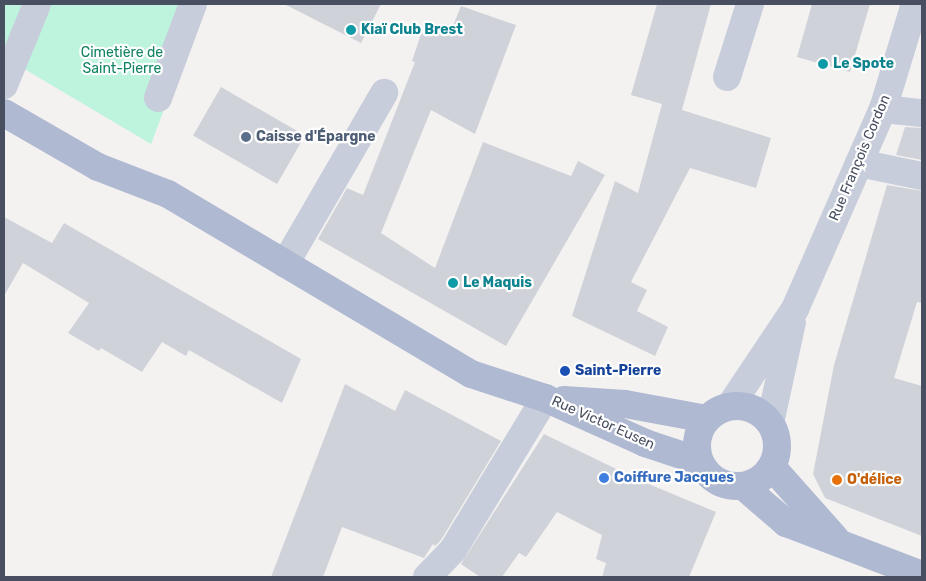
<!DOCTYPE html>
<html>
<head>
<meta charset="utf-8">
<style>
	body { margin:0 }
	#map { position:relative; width:926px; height:581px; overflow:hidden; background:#f4f2f1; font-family:Rubik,sans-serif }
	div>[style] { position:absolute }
	.green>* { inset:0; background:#bef3dd }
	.building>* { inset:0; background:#d0d2d9; transform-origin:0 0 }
	.minor>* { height:28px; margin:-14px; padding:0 14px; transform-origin:14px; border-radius:14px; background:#c7cdda }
	.major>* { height:28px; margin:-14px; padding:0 14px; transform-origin:14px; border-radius:14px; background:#afb9d1 }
	.major>.ring { margin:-14px; padding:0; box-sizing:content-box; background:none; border:28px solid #afb9d1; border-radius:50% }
	.dots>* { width:14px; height:14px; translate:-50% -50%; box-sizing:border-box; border:2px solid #fff; border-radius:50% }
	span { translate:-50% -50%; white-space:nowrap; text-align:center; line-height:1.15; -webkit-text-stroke:4.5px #fff; paint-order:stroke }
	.culture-label { font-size:14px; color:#0d838f; font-weight:700 }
	.left { translate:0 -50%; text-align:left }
	.park-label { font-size:14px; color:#118362 }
	.service-label { font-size:14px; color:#4e5e75; font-weight:700 }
	.street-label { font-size:14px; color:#484f60 }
	.transit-label { font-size:14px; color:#164399; font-weight:700 }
	.shop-label { font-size:14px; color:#366cbe; font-weight:700 }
	.food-label { font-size:14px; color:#c56008; font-weight:700 }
	.frame { position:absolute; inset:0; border:5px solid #484f60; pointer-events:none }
</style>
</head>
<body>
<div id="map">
	<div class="green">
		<i style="clip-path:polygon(4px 4px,204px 4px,151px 144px,4px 57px)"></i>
	</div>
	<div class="building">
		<i style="clip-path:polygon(284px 4px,381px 4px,361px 43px)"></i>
		<i style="clip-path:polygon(657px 4px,711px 4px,682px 110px,771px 138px,756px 188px,690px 168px,631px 282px,647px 290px,637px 311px,668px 327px,655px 356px,572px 316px,615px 181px,638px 193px,662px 104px,631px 95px)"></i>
		<i style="clip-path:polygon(812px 4px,870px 4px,850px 72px,797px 57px)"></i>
		<i style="clip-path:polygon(461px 6px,516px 25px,475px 134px,431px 110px,381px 233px,435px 268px,483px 142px,571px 176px,578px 161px,605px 175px,506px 346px,318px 239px,347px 188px,363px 195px,415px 62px,412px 61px,423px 28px,443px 35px,447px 24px,453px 26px)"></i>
		<i style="left:221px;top:87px;width:97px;height:56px;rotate:30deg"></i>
		<i style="clip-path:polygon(905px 127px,922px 128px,922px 160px,896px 155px)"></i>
		<i style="clip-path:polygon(887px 185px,922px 191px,922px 303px,917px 302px,894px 378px,922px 386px,922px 536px,825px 498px,813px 474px,834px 365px)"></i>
		<i style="clip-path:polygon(4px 217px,52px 243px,64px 223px,301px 359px,282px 403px,189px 350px,186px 356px,162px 342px,142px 372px,101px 348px,99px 351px,68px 333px,89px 303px,23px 263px,4px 296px)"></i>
		<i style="clip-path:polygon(345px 384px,395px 411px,405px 390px,501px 441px,441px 540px,435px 546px,433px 544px,424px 558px,342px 527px,323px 577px,271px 577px)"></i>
		<i style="clip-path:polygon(544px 434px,639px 480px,716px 512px,689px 577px,602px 577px,606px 563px,596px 559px,602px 535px,557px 512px,526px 557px,519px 553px,502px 577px,480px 577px,461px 564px)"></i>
	</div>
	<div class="minor">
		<i style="left:727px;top:77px;width:77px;rotate:-72.5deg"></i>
		<i style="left:4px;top:85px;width:87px;rotate:-67.8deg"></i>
		<i style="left:158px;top:98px;width:100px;rotate:-69.6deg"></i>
		<i style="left:883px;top:109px;width:39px;rotate:6deg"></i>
		<i style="left:859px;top:163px;width:64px;rotate:11.7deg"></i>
		<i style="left:285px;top:264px;width:198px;rotate:-59.9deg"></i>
		<i style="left:730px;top:406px;width:117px;rotate:-56.2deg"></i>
		<i style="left:795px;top:309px;width:219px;rotate:-66.3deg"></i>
		<i style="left:883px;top:109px;width:110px;rotate:-73.1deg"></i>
		<i style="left:770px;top:423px;width:103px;rotate:-77.7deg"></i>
		<i style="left:427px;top:577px;width:37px;rotate:-46deg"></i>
		<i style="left:453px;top:550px;width:178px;rotate:-58.8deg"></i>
	</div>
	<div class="major">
		<i style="left:4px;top:113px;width:108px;rotate:29.9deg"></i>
		<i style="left:98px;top:167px;width:75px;rotate:21.1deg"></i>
		<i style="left:168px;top:194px;width:352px;rotate:30.7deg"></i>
		<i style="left:471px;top:374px;width:78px;rotate:18deg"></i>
		<i style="left:545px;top:398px;width:110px;rotate:24.2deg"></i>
		<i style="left:645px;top:443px;width:57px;rotate:18.4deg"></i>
		<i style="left:564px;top:400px;width:61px;rotate:3.8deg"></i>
		<i style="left:625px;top:404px;width:83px;rotate:10.4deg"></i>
		<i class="ring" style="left:697px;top:406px;width:52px;height:52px"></i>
		<i style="left:772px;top:467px;width:95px;rotate:48.4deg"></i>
		<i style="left:743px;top:486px;width:57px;rotate:40.7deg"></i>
		<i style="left:786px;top:523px;width:146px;rotate:20.9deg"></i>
	</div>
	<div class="dots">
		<i style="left:351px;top:30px;background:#0f9aa8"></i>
		<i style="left:823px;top:64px;background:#0f9aa8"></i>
		<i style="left:246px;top:137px;background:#5c6f8a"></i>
		<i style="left:453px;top:283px;background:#0f9aa8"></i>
		<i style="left:565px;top:371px;background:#1a4fb4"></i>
		<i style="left:604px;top:478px;background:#3f7fe0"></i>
		<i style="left:837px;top:480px;background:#e8710a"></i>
	</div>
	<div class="culture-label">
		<span class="left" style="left:361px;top:30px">Kiaï Club Brest</span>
		<span class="left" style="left:833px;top:64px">Le Spote</span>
		<span class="left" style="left:463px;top:283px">Le Maquis</span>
	</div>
	<div class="park-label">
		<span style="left:122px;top:61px">Cimetière de<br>Saint-Pierre</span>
	</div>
	<div class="service-label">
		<span class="left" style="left:256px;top:137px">Caisse d'Épargne</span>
	</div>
	<div class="street-label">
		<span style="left:860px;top:158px;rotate:-67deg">Rue François Cordon</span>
		<span style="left:603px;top:423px;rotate:24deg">Rue Victor Eusen</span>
	</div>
	<div class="transit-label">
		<span class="left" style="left:575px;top:371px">Saint-Pierre</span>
	</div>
	<div class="shop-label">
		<span class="left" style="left:614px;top:478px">Coiffure Jacques</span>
	</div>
	<div class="food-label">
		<span class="left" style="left:847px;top:480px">O'délice</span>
	</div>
	<div class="frame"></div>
</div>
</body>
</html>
